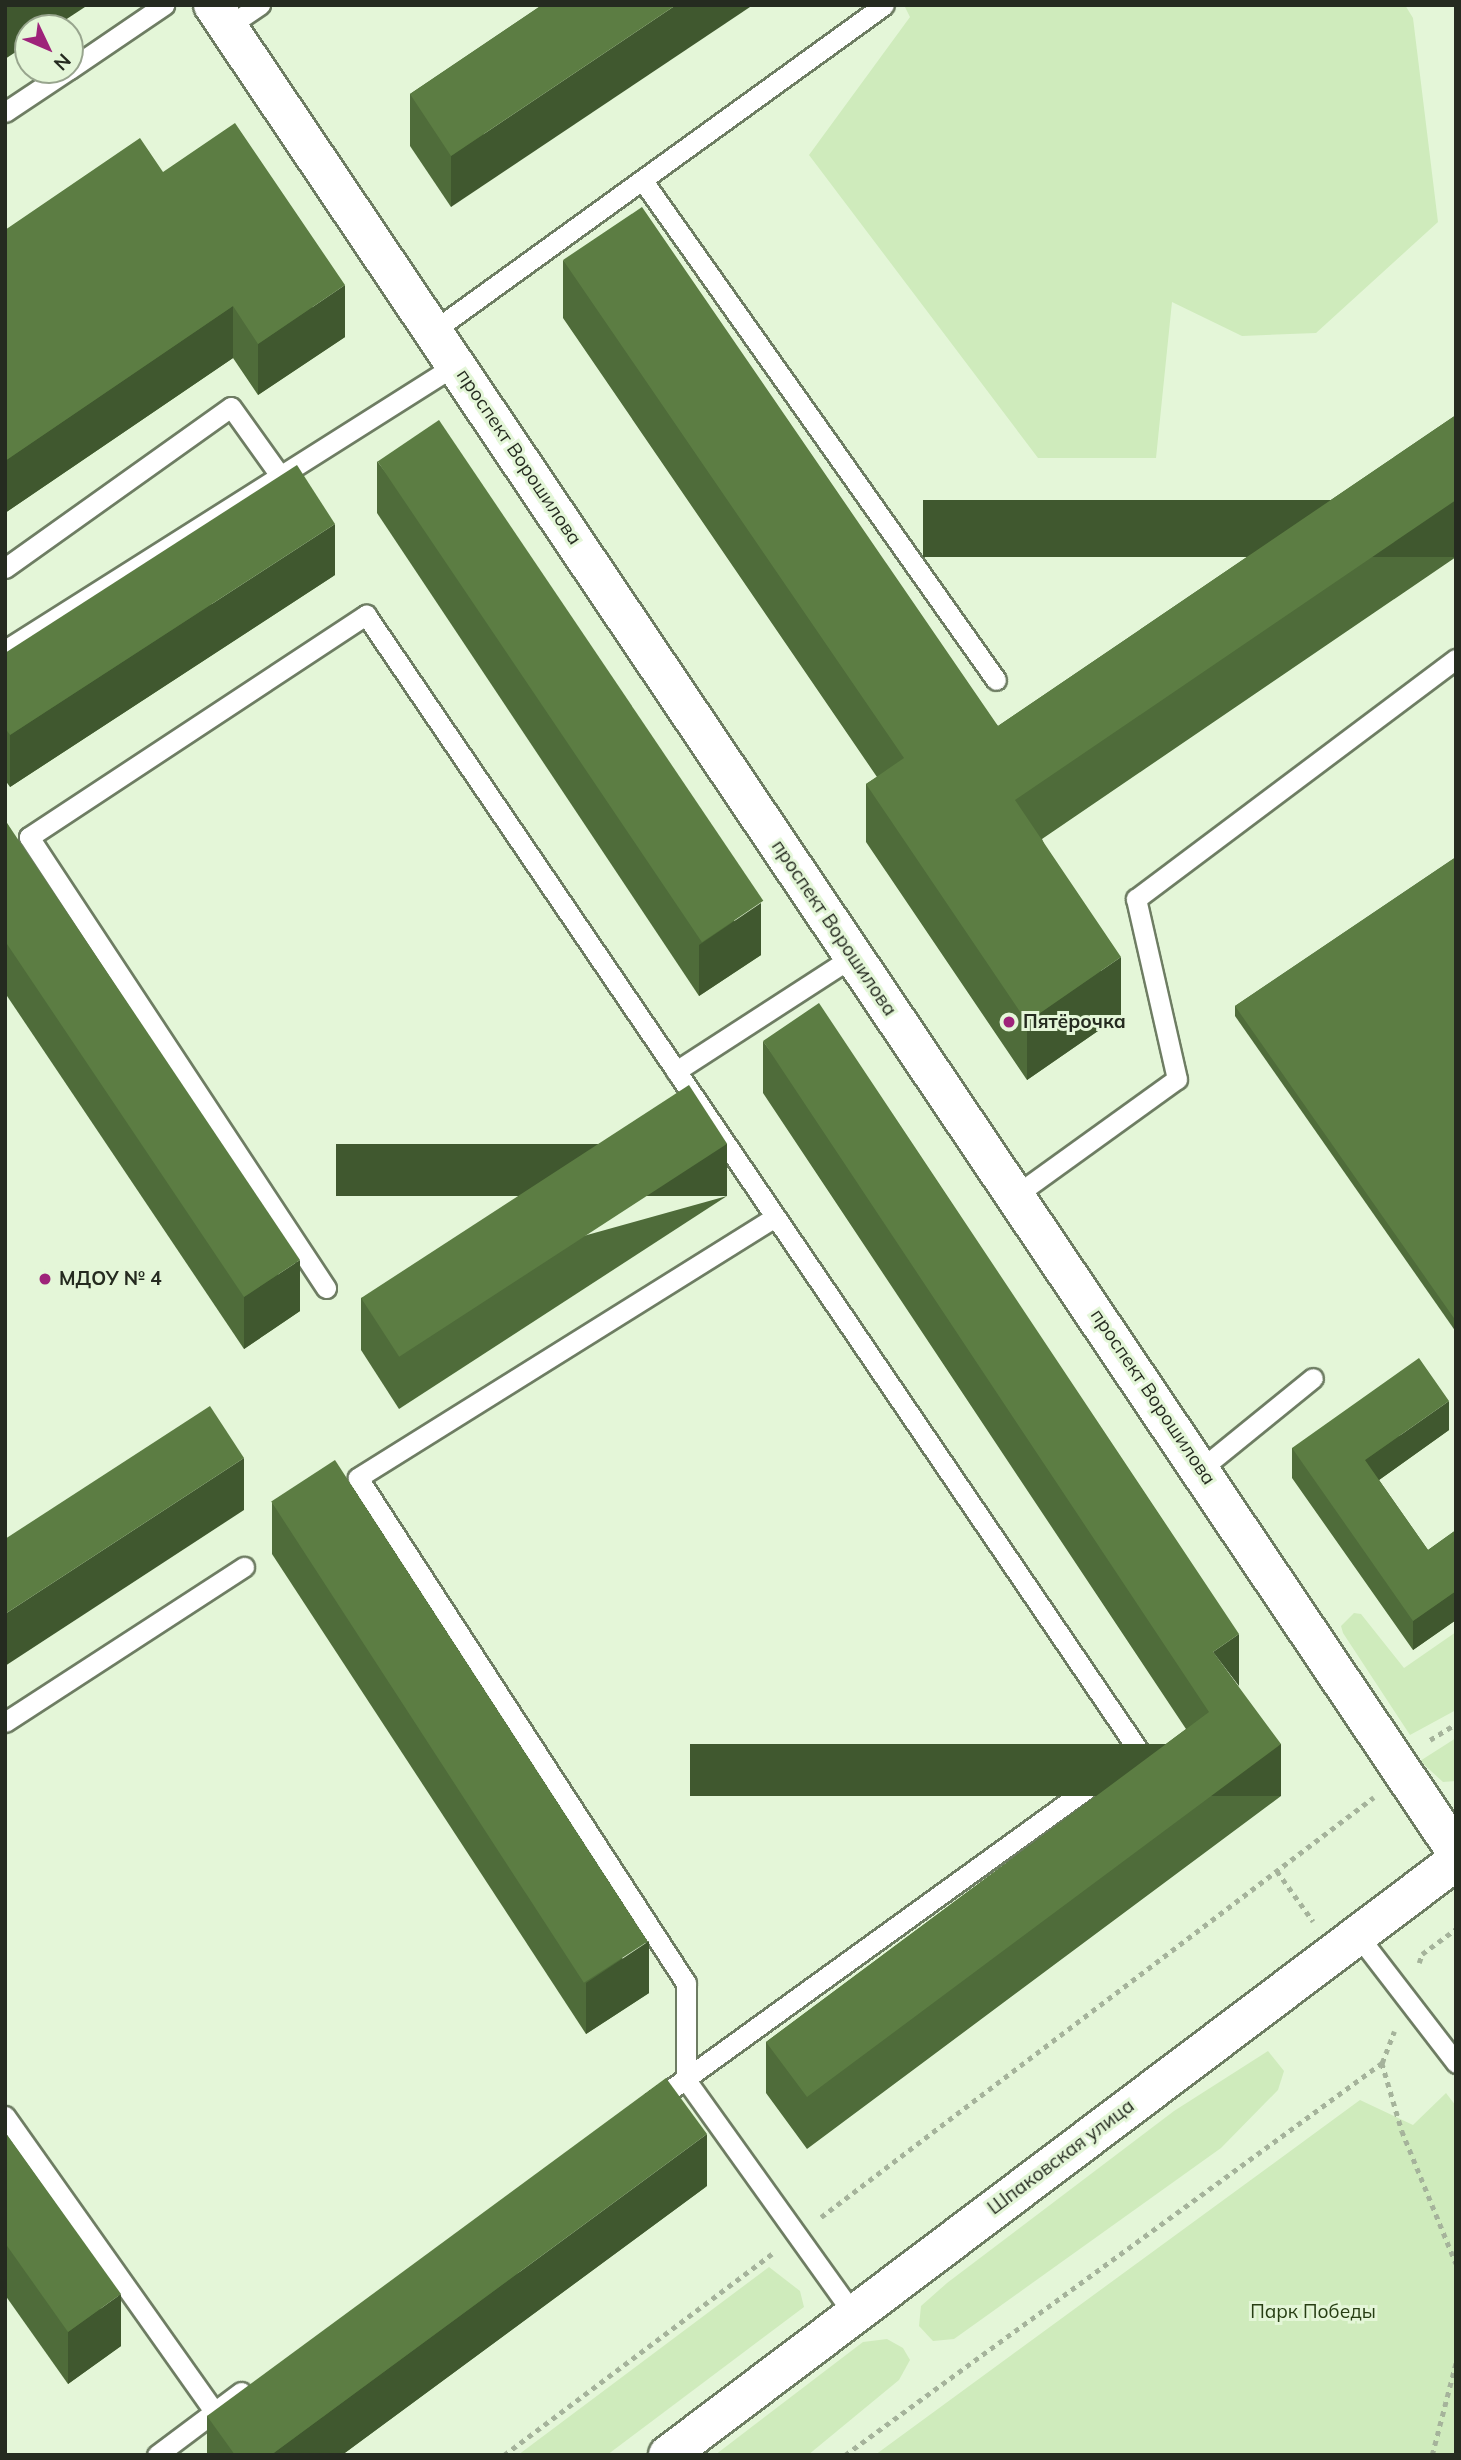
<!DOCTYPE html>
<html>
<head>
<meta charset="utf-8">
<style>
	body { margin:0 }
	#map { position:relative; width:1461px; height:2460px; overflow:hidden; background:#e4f6d8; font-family:Mulish,sans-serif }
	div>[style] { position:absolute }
	.green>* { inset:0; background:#cfebbc }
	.path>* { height:4.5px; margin-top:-2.25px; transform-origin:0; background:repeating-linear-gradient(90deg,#a5b39b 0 5px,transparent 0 10px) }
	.roads { filter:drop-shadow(2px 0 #6e7d63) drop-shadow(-2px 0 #6e7d63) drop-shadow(0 2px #6e7d63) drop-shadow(0 -2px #6e7d63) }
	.service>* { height:19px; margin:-9.5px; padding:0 9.5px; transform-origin:9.5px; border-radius:9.5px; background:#fff }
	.tertiary>* { height:38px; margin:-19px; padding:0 19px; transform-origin:19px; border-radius:19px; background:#fff }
	.secondary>* { height:38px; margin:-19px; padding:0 19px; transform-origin:19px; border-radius:19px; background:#fff }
	.wall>* { inset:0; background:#4f6c3a }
	.shaded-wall>* { inset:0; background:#40582f; transform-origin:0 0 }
	.building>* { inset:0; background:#5c7d43; transform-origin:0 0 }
	.dots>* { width:19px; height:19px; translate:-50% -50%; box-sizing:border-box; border:4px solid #e4f6d8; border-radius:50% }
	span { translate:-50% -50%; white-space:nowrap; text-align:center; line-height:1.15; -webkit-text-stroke:6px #e4f6d8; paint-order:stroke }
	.street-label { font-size:19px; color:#252b20 }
	.poi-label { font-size:19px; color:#252b20; font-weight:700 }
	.left { translate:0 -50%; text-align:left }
	.park-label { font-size:19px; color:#273e13 }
	.frame { position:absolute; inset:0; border:7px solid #252b20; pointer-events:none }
	.north { position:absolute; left:14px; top:14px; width:70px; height:70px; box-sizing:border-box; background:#e4f6d8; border:2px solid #98a58e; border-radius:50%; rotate:134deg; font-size:19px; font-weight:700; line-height:28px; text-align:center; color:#252b20 }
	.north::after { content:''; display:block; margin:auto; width:24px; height:32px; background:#9e237a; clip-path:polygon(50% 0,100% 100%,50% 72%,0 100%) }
</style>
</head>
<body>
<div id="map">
	<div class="green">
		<i style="clip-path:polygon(904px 5px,1405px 5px,1413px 18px,1438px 222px,1316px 333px,1242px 336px,1172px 302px,1156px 458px,1038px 458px,809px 155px,910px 17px)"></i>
		<i style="clip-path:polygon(1354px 1613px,1361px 1614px,1404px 1668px,1456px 1632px,1456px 1710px,1410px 1735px,1343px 1633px,1341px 1626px)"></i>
		<i style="clip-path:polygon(1456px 1738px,1456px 1781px,1443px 1782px,1420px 1761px)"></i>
		<i style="clip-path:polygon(1268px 2051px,1284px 2071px,1278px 2090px,1221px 2148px,954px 2339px,933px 2341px,919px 2326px,921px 2306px,947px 2283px,1174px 2111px)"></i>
		<i style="clip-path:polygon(1446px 2093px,1456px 2106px,1456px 2455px,875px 2455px,1360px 2100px,1413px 2125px)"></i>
		<i style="clip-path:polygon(769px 2267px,800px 2291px,804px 2307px,607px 2455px,518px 2455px)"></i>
		<i style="clip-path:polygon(887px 2339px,903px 2348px,910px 2360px,899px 2380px,808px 2455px,715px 2455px,863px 2342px)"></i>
	</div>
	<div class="path">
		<i style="left:1430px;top:1740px;width:31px;rotate:-32deg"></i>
		<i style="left:1277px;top:1871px;width:62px;rotate:54.2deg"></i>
		<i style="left:1419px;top:1963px;width:9px;rotate:-72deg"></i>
		<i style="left:1422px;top:1954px;width:42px;rotate:-36.3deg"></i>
		<i style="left:1382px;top:2063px;width:71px;rotate:73.6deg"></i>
		<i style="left:1402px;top:2131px;width:143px;rotate:67.8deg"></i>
		<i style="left:821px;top:2217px;width:694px;rotate:-37.22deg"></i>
		<i style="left:504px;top:2455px;width:335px;rotate:-36.9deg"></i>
		<i style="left:845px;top:2455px;width:665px;rotate:-36.13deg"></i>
		<i style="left:1382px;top:2063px;width:34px;rotate:-69deg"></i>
		<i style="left:1432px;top:2455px;width:96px;rotate:-75.5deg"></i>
	</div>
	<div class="roads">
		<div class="service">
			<i style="left:227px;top:27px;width:40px;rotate:-34deg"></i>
			<i style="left:70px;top:69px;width:114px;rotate:-34.2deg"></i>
			<i style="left:5px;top:112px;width:76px;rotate:-33.7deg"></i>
			<i style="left:643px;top:181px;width:611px;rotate:54.72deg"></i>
			<i style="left:433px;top:331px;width:556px;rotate:-35.86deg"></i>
			<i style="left:5px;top:568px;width:277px;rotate:-35.5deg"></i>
			<i style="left:231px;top:407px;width:82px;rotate:54.4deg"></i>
			<i style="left:5px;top:650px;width:535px;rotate:-32.32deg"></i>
			<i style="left:676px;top:1071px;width:210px;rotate:-32.9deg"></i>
			<i style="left:1016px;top:1195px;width:198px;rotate:-35.8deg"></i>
			<i style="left:1177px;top:1079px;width:185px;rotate:-102.8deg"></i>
			<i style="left:1136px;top:899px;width:400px;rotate:-36.9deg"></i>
			<i style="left:775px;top:1217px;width:492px;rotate:148deg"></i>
			<i style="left:358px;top:1478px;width:602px;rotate:57deg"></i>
			<i style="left:686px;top:1983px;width:97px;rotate:90deg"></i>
			<i style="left:686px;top:2080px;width:289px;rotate:54.4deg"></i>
			<i style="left:326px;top:1288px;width:540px;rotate:-123.37deg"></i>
			<i style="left:29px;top:837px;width:404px;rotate:-33.4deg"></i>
			<i style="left:366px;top:615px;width:1374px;rotate:55.77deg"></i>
			<i style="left:1139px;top:1751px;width:601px;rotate:144.14deg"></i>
			<i style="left:1201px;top:1469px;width:144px;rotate:-39.1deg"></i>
			<i style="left:5px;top:1722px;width:285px;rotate:-33deg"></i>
			<i style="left:1356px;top:1933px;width:164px;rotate:52.4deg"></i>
			<i style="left:5px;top:2116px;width:362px;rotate:54.7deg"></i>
			<i style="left:157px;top:2455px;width:105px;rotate:-36.9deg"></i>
		</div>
		<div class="tertiary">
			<i style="left:213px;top:5px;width:2225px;rotate:56.05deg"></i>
		</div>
		<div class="secondary">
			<i style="left:668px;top:2455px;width:987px;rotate:-37.01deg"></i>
		</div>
	</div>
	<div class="wall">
		<i style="clip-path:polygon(542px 5px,451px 207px,410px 146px,410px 94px)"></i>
		<i style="clip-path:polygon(163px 172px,345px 337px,258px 395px,233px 358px,5px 513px,5px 230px)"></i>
		<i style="clip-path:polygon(563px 260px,998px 726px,1456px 415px,1456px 557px,1042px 839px,1121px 1015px,1027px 1080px,866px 842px,866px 784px,877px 777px,563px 318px)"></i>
		<i style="clip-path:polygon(377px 461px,761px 955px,699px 996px,377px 513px)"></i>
		<i style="clip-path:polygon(335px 575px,10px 787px,5px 780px,5px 653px)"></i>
		<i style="clip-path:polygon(5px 820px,300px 1311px,244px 1349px,5px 993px)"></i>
		<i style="clip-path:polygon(1456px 857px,1456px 1332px,1235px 1016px,1235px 1006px)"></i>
		<i style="clip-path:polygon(763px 1041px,1238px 1686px,1281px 1796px,807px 2149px,766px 2093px,766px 2042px,1186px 1729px,763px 1093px)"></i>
		<i style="clip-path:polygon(727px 1196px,399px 1409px,361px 1350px,361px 1298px)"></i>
		<i style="clip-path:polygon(1449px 1430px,1379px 1480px,1428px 1550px,1456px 1530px,1456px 1620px,1413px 1650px,1292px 1478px,1292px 1448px)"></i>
		<i style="clip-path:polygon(272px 1502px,649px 1993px,586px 2034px,272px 1554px)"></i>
		<i style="clip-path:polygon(5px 2132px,121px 2346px,68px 2384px,5px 2295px)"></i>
		<i style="clip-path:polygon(707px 2186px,342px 2455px,207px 2455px,207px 2416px)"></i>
	</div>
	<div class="shaded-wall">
		<i style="clip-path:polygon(8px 5px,88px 5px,53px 28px,28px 28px,28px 44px,5px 59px,5px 7px)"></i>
		<i style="clip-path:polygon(676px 5px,753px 5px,451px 207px,451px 156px)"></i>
		<i style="clip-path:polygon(345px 285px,345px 337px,258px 395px,258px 344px)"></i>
		<i style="clip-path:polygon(233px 306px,233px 358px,5px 513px,5px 461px)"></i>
		<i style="left:1456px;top:500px;width:57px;height:533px;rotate:90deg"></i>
		<i style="clip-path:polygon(335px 524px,335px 575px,10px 787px,10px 735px)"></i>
		<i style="clip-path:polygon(761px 903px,761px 955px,699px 996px,699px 945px)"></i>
		<i style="clip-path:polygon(1121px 957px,1121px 1015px,1027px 1080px,1027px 1022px)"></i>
		<i style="left:727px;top:1144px;width:52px;height:391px;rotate:90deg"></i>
		<i style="clip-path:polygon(300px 1260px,300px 1311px,244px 1349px,244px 1297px)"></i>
		<i style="clip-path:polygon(1449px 1401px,1449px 1430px,1365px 1490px,1365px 1460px)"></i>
		<i style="clip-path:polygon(244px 1458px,244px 1510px,5px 1666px,5px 1614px)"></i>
		<i style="clip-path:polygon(1456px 1591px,1456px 1620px,1413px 1650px,1413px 1621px)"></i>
		<i style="clip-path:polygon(1239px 1634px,1239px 1686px,1213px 1652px)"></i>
		<i style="left:1281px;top:1744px;width:52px;height:591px;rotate:90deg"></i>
		<i style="clip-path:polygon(649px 1941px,649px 1993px,586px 2034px,586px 1983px)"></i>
		<i style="clip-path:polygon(707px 2134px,707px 2186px,342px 2455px,271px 2455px)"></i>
		<i style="clip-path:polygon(121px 2294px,121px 2346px,68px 2384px,68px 2332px)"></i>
	</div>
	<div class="building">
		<i style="clip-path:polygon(542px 5px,676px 5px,451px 156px,410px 94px)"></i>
		<i style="clip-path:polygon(235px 123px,345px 285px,258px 344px,233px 306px,5px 461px,5px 230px,140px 138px,163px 172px)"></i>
		<i style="clip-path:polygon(642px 207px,998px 726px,1456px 415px,1456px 500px,1015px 800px,1121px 957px,1027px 1022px,866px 784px,904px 758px,563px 260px)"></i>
		<i style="left:439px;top:420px;width:580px;height:74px;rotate:56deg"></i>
		<i style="clip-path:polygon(297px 465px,335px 524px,10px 735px,5px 728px,5px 653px)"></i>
		<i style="clip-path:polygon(5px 820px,300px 1260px,244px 1297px,5px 941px)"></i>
		<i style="clip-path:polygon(1456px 857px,1456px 1321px,1235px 1006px)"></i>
		<i style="clip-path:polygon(819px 1003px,1239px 1634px,1213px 1652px,1281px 1744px,807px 2097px,766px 2042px,1209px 1712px,763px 1041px)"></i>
		<i style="left:689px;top:1085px;width:70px;height:391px;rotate:57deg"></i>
		<i style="clip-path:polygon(1419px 1358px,1449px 1401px,1365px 1460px,1428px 1550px,1456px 1530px,1456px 1591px,1413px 1621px,1292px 1448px)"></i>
		<i style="clip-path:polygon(210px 1406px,244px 1458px,5px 1614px,5px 1539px)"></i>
		<i style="left:335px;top:1460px;width:574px;height:76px;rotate:57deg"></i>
		<i style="clip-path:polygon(666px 2078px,707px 2134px,271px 2455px,235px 2455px,207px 2416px)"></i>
		<i style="clip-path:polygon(5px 2132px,121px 2294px,68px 2332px,5px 2243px)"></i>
	</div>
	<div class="dots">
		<i style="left:1009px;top:1022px;background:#9e237a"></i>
		<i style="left:45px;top:1279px;background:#9e237a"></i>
	</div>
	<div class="street-label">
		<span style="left:519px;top:457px;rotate:56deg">проспект Ворошилова</span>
		<span style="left:834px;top:928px;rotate:56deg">проспект Ворошилова</span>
		<span style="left:1153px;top:1397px;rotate:56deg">проспект Ворошилова</span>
		<span style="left:1061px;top:2157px;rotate:-37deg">Шпаковская улица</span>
	</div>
	<div class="poi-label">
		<span class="left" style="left:1023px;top:1022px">Пятёрочка</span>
		<span class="left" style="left:59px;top:1279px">МДОУ № 4</span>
	</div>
	<div class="park-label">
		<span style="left:1313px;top:2312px">Парк Победы</span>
	</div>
	<div class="frame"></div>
	<div class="north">N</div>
</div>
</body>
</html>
